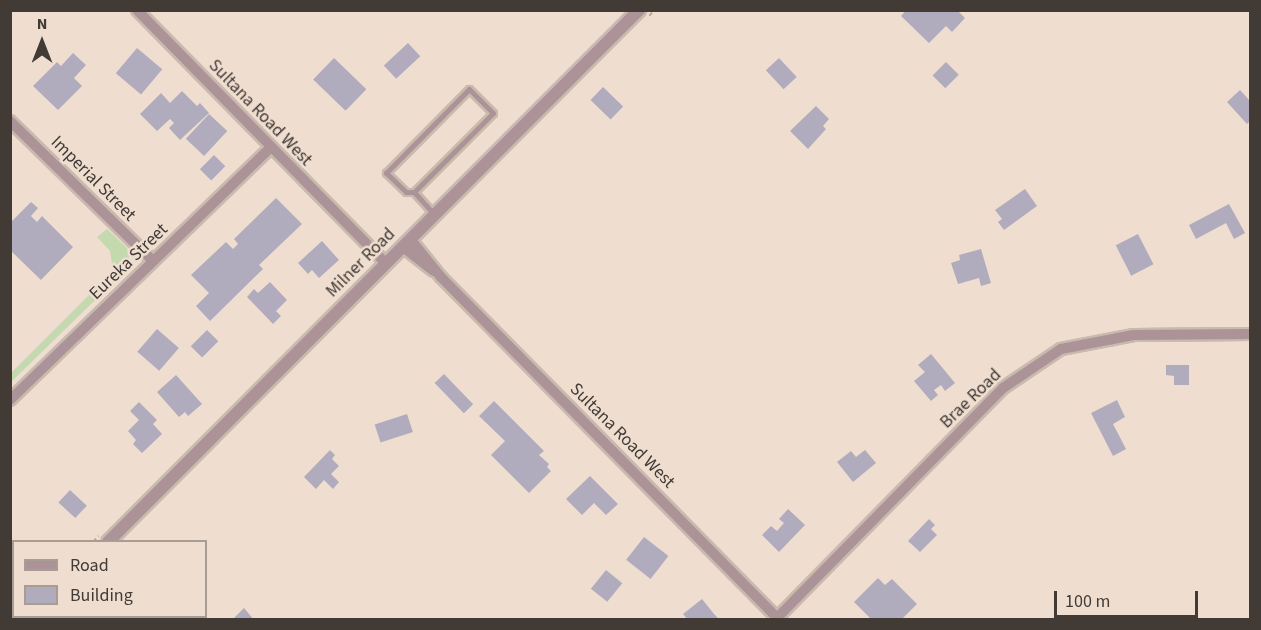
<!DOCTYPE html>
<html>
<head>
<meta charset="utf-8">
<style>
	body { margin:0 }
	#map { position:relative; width:1261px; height:630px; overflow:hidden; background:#efded0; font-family:"Source Sans 3",sans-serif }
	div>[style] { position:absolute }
	.green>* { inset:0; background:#c4d9ae }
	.building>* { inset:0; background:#b0acbe; transform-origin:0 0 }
	.path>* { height:1.5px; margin-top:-0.75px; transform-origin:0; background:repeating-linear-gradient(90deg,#b8aa9f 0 4.5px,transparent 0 7.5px) }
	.roads { filter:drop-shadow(2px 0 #c9baae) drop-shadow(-2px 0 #c9baae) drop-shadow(0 2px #c9baae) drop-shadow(0 -2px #c9baae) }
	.service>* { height:5px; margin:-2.5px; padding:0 2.5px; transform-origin:2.5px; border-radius:2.5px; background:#ac9398 }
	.minor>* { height:10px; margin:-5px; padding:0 5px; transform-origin:5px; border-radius:5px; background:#ac9398 }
	.tertiary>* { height:12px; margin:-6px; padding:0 6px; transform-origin:6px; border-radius:6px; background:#ac9398 }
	span { translate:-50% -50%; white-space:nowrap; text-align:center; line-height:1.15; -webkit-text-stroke:5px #efded0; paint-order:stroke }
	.street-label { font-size:18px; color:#413a35 }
	.frame { position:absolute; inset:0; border:12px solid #413a35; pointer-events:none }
	.legend { position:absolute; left:12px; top:540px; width:195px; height:78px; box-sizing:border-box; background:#efded0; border:2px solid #a99c92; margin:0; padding:8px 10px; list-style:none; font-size:18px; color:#413a35 }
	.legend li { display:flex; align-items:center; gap:12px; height:30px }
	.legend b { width:30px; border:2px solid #a99c92 }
	.north { position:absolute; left:12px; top:12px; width:60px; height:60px; -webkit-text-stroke:4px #efded0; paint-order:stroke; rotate:0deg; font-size:16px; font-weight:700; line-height:24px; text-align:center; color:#413a35 }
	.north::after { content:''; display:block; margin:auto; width:21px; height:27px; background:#413a35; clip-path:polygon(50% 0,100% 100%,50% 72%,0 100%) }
	.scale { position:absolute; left:1054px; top:591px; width:144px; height:27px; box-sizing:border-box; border:3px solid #413a35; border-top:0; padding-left:8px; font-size:18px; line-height:21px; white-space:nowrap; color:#413a35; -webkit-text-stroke:4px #efded0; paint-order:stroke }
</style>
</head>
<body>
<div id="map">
	<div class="green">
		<i style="clip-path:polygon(107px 229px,127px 248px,129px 256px,126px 270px,11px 382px,11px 373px,113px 271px,110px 251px,97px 237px)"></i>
	</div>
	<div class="building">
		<i style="clip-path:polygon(906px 10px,957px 10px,965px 18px,952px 32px,946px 26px,929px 43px,901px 16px)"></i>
		<i style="left:408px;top:43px;width:18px;height:33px;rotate:47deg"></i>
		<i style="left:137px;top:48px;width:33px;height:33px;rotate:40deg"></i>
		<i style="clip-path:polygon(73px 53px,86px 65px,74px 78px,82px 86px,58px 110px,33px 86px,57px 62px,61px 66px)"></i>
		<i style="left:334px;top:58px;width:45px;height:30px;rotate:44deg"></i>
		<i style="left:779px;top:58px;width:26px;height:18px;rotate:47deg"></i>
		<i style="left:946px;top:62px;width:18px;height:19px;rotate:45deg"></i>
		<i style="left:603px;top:87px;width:28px;height:18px;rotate:44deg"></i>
		<i style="clip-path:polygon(1240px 90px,1250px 101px,1250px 121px,1247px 124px,1227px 102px)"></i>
		<i style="clip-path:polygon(182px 91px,197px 106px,200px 103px,209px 113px,180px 140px,169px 128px,174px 123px,170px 119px,157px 131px,140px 114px,161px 93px,170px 103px)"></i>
		<i style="clip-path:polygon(816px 106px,829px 119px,823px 126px,826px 129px,808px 149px,790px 131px)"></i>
		<i style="left:209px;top:114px;width:25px;height:34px;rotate:43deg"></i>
		<i style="left:214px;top:155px;width:16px;height:20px;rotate:45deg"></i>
		<i style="clip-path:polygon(1025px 189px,1037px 206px,1004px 230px,998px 222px,1002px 219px,995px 210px)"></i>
		<i style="clip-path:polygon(276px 198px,302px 224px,259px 265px,263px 269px,210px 321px,196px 306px,209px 293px,191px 275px,226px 242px,233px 249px,238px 244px,234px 239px)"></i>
		<i style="clip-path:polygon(31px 202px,38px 208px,31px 216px,37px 222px,42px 216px,73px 247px,41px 280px,10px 250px,10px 223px)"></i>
		<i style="clip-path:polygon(1229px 204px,1245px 233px,1234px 239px,1226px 223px,1196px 239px,1189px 225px)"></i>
		<i style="left:1138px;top:234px;width:34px;height:25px;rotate:63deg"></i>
		<i style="clip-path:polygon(322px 241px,339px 260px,319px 278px,312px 270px,308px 274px,298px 263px)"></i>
		<i style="clip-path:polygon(981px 249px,991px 283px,981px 286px,979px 278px,958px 284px,951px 263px,960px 260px,959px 255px)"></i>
		<i style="clip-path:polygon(270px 282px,287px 300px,276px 311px,281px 316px,273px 324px,247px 297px,254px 289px,258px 293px)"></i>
		<i style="left:157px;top:329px;width:29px;height:30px;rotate:41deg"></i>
		<i style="left:207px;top:330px;width:16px;height:23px;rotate:45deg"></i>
		<i style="clip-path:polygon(931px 354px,955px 383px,945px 391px,941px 385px,934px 390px,938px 395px,931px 401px,914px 381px,925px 372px,918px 365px)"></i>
		<i style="clip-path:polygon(1166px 365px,1189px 365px,1189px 385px,1174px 385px,1174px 376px,1166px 375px)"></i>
		<i style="left:444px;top:374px;width:42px;height:13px;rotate:46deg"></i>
		<i style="clip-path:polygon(176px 375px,202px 404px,188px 416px,185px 412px,179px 417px,157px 392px)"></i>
		<i style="clip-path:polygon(1117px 400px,1125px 417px,1113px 424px,1126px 449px,1113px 456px,1091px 413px)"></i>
		<i style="clip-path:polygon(494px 401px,544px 451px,539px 455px,549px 464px,547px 467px,551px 471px,529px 493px,491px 455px,505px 441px,479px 416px)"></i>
		<i style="clip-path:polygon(139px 402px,157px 420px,153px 424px,162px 434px,142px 453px,133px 444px,136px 440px,128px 431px,139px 420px,130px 411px)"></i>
		<i style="left:407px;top:414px;width:19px;height:34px;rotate:72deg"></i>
		<i style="clip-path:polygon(330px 450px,335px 455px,332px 459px,339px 466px,331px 474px,339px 482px,333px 489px,324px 480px,316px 489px,304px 477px)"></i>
		<i style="clip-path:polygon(865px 450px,876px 463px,853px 482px,837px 462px,851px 451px,856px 457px)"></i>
		<i style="clip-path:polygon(590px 476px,618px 504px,606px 515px,594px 503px,582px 515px,566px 499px)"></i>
		<i style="left:70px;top:490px;width:23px;height:17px;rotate:43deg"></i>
		<i style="clip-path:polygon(788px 509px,805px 525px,779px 552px,762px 535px,771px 526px,777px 531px,784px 523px,779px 519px)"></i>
		<i style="clip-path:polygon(929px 519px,935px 525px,931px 529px,937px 535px,920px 552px,908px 541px)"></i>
		<i style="left:644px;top:537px;width:31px;height:29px;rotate:38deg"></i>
		<i style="left:606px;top:570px;width:21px;height:24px;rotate:39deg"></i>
		<i style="clip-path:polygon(878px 578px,885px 585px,892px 579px,917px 604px,901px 620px,872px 620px,854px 602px)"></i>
		<i style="clip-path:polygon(702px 599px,714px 614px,720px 620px,688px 620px,683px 614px)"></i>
		<i style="clip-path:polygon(244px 608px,254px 620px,232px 620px)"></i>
		<i style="clip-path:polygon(159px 616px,195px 616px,198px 620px,156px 620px)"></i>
	</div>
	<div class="path">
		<i style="left:649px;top:16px;width:8px;rotate:-50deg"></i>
		<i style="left:93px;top:542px;width:8px;rotate:-50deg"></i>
		<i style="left:87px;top:616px;width:5px;rotate:53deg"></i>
		<i style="left:13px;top:620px;width:5px;rotate:-53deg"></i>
	</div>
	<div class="roads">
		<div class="service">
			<i style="left:414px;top:192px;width:8px;rotate:180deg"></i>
			<i style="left:406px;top:192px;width:28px;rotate:-136deg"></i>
			<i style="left:386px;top:173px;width:118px;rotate:-45.3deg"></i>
			<i style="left:469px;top:89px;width:34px;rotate:45deg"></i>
			<i style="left:493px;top:113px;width:112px;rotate:135deg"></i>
			<i style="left:414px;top:192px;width:30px;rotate:48deg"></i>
		</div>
		<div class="minor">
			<i style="left:137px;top:10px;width:355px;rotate:45.5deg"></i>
			<i style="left:10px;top:121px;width:200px;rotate:44.4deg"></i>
			<i style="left:411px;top:240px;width:48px;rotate:51deg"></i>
			<i style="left:441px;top:277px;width:482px;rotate:45.4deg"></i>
			<i style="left:403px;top:247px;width:39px;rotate:38deg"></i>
			<i style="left:10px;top:400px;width:362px;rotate:-44.1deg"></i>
			<i style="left:67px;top:616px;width:5px;rotate:53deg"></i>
			<i style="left:777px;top:618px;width:322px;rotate:-45.5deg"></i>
			<i style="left:1003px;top:388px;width:70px;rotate:-33.9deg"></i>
			<i style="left:1061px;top:349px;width:74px;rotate:-10.9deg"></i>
			<i style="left:1134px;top:335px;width:116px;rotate:-0.5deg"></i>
		</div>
		<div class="tertiary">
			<i style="left:108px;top:542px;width:752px;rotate:-45.05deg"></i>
			<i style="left:30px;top:620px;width:5px;rotate:-53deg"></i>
		</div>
	</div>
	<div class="street-label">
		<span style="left:260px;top:113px;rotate:46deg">Sultana Road West</span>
		<span style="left:93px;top:179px;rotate:45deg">Imperial Street</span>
		<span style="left:129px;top:262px;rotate:-44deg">Eureka Street</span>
		<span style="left:361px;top:263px;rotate:-45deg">Milner Road</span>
		<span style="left:971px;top:399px;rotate:-44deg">Brae Road</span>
		<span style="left:622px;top:436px;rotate:45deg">Sultana Road West</span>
	</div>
	<div class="frame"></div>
	<ul class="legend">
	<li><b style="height:8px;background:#ac9398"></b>Road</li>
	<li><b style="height:16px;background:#b0acbe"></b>Building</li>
	</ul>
	<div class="north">N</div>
	<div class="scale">100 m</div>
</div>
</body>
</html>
